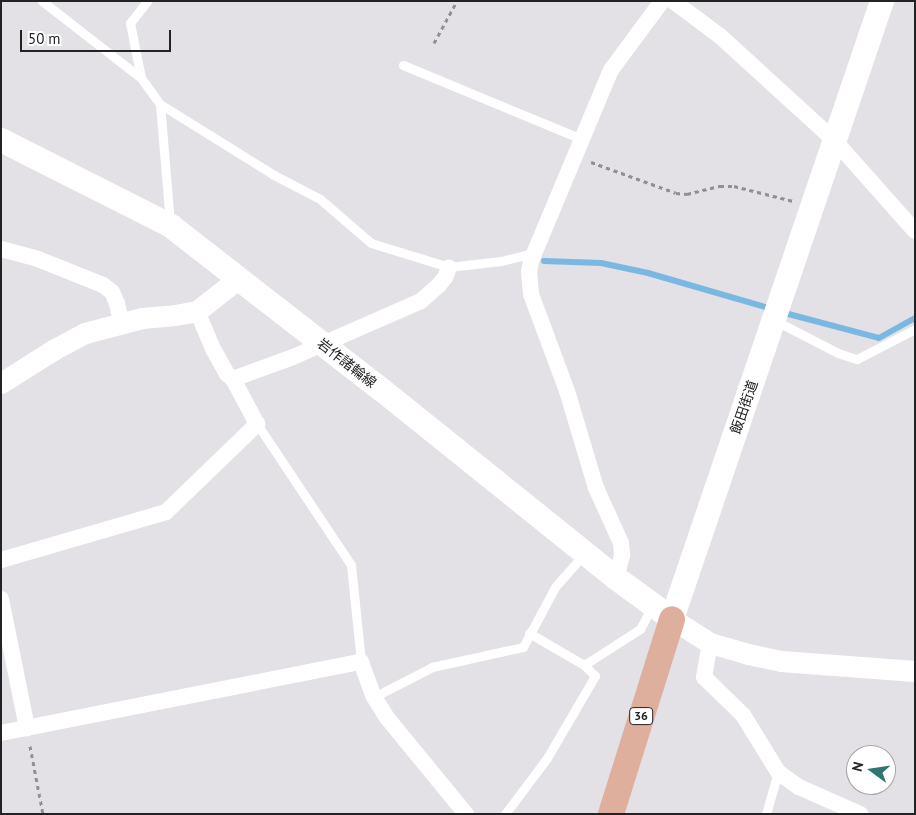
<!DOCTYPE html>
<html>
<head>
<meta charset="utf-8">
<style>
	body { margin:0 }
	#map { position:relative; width:916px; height:815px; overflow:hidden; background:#e3e1e6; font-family:"PT Sans","Noto Sans JP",sans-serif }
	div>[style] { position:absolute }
	.stream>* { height:6px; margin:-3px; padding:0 3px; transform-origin:3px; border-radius:3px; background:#79b8e1 }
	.path>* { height:3px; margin-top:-1.5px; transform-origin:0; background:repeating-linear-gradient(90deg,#918f93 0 4px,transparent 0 8px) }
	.service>* { height:9px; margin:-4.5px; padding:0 4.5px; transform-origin:4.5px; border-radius:4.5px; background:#fff }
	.minor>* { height:16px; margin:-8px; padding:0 8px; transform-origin:8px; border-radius:8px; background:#fff }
	.tertiary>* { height:21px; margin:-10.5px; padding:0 10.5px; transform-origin:10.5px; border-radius:10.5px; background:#fff }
	.secondary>* { height:24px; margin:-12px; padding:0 12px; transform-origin:12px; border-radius:12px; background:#fff }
	.primary>* { height:26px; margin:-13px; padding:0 13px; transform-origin:13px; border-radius:13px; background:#deaf9d }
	span { translate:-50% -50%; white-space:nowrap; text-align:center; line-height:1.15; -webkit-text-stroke:4.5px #fff; paint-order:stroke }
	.shield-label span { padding:1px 4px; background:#fff; border:1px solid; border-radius:4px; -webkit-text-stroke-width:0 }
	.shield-label { font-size:12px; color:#232224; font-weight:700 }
	.street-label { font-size:14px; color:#232224 }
	.frame { position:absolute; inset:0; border:2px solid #232224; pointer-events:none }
	.north { position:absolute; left:846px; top:745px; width:50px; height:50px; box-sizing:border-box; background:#fff; border:1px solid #a7a7a7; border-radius:50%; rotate:284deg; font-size:14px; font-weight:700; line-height:20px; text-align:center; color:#232224 }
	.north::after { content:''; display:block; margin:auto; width:18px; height:22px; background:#2d7672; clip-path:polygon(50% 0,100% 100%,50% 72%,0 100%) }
	.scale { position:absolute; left:20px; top:30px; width:151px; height:22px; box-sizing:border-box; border:2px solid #232224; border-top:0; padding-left:6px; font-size:15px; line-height:18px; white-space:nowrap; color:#232224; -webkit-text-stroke:4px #fff; paint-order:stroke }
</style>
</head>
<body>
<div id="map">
	<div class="stream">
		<i style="left:544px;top:261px;width:57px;rotate:2deg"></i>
		<i style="left:601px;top:263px;width:48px;rotate:12deg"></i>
		<i style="left:648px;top:273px;width:129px;rotate:16.2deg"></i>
		<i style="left:781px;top:312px;width:101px;rotate:14.9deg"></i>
		<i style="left:879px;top:338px;width:41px;rotate:-29.1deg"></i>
	</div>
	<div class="path">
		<i style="left:434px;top:43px;width:48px;rotate:-61.3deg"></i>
		<i style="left:591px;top:162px;width:90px;rotate:20deg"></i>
		<i style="left:676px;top:193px;width:11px;rotate:5deg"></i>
		<i style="left:687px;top:194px;width:34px;rotate:-14deg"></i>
		<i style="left:720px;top:186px;width:14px"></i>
		<i style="left:734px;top:186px;width:61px;rotate:14.3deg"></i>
		<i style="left:30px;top:746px;width:69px;rotate:79.2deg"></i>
	</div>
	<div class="service">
		<i style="left:42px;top:1px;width:125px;rotate:37.9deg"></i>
		<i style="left:141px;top:78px;width:32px;rotate:54deg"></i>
		<i style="left:160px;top:104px;width:134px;rotate:31.9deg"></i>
		<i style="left:274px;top:175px;width:52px;rotate:27.6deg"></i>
		<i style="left:320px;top:199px;width:67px;rotate:40.8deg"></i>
		<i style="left:371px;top:243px;width:82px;rotate:17.1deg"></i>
		<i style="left:449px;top:267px;width:52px;rotate:-6.6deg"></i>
		<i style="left:501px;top:261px;width:34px;rotate:-14deg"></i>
		<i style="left:403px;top:65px;width:194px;rotate:22.5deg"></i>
		<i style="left:141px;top:78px;width:56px;rotate:-101.3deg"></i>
		<i style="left:130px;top:23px;width:28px;rotate:-52deg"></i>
		<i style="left:160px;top:104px;width:119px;rotate:85.2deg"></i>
		<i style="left:774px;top:320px;width:72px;rotate:27.3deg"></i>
		<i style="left:838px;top:353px;width:20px;rotate:18deg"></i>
		<i style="left:857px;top:359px;width:65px;rotate:-27.3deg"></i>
		<i style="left:257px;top:424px;width:169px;rotate:56.3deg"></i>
		<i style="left:351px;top:565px;width:98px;rotate:84.1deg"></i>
		<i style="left:529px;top:633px;width:64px;rotate:30.2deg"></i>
		<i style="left:584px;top:665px;width:67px;rotate:-32.7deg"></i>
		<i style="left:640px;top:629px;width:27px;rotate:-62deg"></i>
		<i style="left:374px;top:697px;width:65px;rotate:-27.3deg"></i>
		<i style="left:432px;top:667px;width:93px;rotate:-12.4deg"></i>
		<i style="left:523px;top:647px;width:68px;rotate:-61.9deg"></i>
		<i style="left:555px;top:587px;width:44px;rotate:-48.7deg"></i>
		<i style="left:505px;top:814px;width:70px;rotate:-53.1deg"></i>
		<i style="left:547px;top:758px;width:95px;rotate:-59.7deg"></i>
		<i style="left:595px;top:676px;width:16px;rotate:-135deg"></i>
		<i style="left:766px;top:814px;width:44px;rotate:-74.1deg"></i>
	</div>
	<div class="minor">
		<i style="left:673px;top:1px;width:59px;rotate:36.7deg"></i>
		<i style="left:720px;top:36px;width:156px;rotate:42.4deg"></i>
		<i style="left:835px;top:141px;width:120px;rotate:48.4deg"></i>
		<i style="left:1px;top:249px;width:38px;rotate:15deg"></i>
		<i style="left:38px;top:259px;width:70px;rotate:21.8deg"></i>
		<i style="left:103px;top:285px;width:11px;rotate:38deg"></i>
		<i style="left:112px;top:292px;width:12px;rotate:66deg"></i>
		<i style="left:117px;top:303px;width:19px;rotate:78deg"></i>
		<i style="left:233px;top:379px;width:64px;rotate:-20.1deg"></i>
		<i style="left:293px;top:357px;width:140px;rotate:-23.6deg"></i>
		<i style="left:421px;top:301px;width:24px;rotate:-42deg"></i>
		<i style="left:439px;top:285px;width:11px;rotate:-52deg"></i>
		<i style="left:446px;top:276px;width:9px;rotate:-72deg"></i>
		<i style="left:1px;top:560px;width:172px;rotate:-16.2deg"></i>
		<i style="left:166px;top:512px;width:127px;rotate:-44deg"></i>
		<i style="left:257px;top:424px;width:51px;rotate:-118.1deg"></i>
		<i style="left:233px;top:379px;width:8px;rotate:-140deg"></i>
		<i style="left:227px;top:374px;width:29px;rotate:-119deg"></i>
		<i style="left:213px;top:349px;width:41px;rotate:-112.8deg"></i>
		<i style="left:616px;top:578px;width:24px;rotate:-75deg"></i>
		<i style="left:622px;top:555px;width:12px;rotate:-95deg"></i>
		<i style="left:621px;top:543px;width:60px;rotate:-114.4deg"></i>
		<i style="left:596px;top:488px;width:101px;rotate:-106.6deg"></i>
		<i style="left:567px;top:391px;width:103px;rotate:-110.4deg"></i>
		<i style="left:531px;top:294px;width:22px;rotate:-95deg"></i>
		<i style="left:529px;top:272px;width:11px;rotate:-80deg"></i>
		<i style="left:531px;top:261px;width:207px;rotate:-67.3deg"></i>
		<i style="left:611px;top:70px;width:86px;rotate:-53.5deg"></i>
		<i style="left:1px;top:599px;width:132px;rotate:78.6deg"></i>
		<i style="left:710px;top:643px;width:35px;rotate:100deg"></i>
		<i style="left:704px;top:677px;width:54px;rotate:44.3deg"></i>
		<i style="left:743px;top:715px;width:67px;rotate:58.4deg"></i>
		<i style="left:778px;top:772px;width:26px;rotate:36deg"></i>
		<i style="left:799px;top:787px;width:67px;rotate:23.9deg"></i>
		<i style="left:1px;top:733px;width:367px;rotate:-11.2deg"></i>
		<i style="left:361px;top:662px;width:37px;rotate:70deg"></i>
		<i style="left:374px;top:697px;width:26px;rotate:58deg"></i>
		<i style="left:388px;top:719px;width:123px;rotate:50.6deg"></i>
	</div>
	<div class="tertiary">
		<i style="left:1px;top:383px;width:62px;rotate:-32.4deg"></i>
		<i style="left:53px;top:350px;width:36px;rotate:-28deg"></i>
		<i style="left:85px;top:333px;width:59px;rotate:-14.7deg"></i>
		<i style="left:142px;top:318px;width:33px;rotate:-5deg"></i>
		<i style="left:175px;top:315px;width:22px;rotate:-10deg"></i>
		<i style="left:197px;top:311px;width:53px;rotate:-38.2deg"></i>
		<i style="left:672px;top:619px;width:45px;rotate:32.3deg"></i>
		<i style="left:710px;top:643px;width:40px;rotate:16deg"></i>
		<i style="left:748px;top:654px;width:34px;rotate:12deg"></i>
		<i style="left:781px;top:661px;width:134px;rotate:4.3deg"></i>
	</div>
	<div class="secondary">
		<i style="left:1px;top:140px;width:191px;rotate:26.8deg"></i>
		<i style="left:171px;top:226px;width:267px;rotate:37.9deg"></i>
		<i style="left:382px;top:390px;width:300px;rotate:38.8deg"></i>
		<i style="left:616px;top:578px;width:69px;rotate:36.2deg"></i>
		<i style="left:672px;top:619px;width:653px;rotate:-71.23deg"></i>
	</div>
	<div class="primary">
		<i style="left:611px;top:814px;width:204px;rotate:-72.6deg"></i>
	</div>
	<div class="shield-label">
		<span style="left:641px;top:716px">36</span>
	</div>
	<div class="street-label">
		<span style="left:347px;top:363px;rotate:38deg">岩作諸輪線</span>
		<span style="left:744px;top:407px;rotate:-71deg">飯田街道</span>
	</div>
	<div class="frame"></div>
	<div class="north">N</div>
	<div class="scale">50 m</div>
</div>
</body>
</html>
